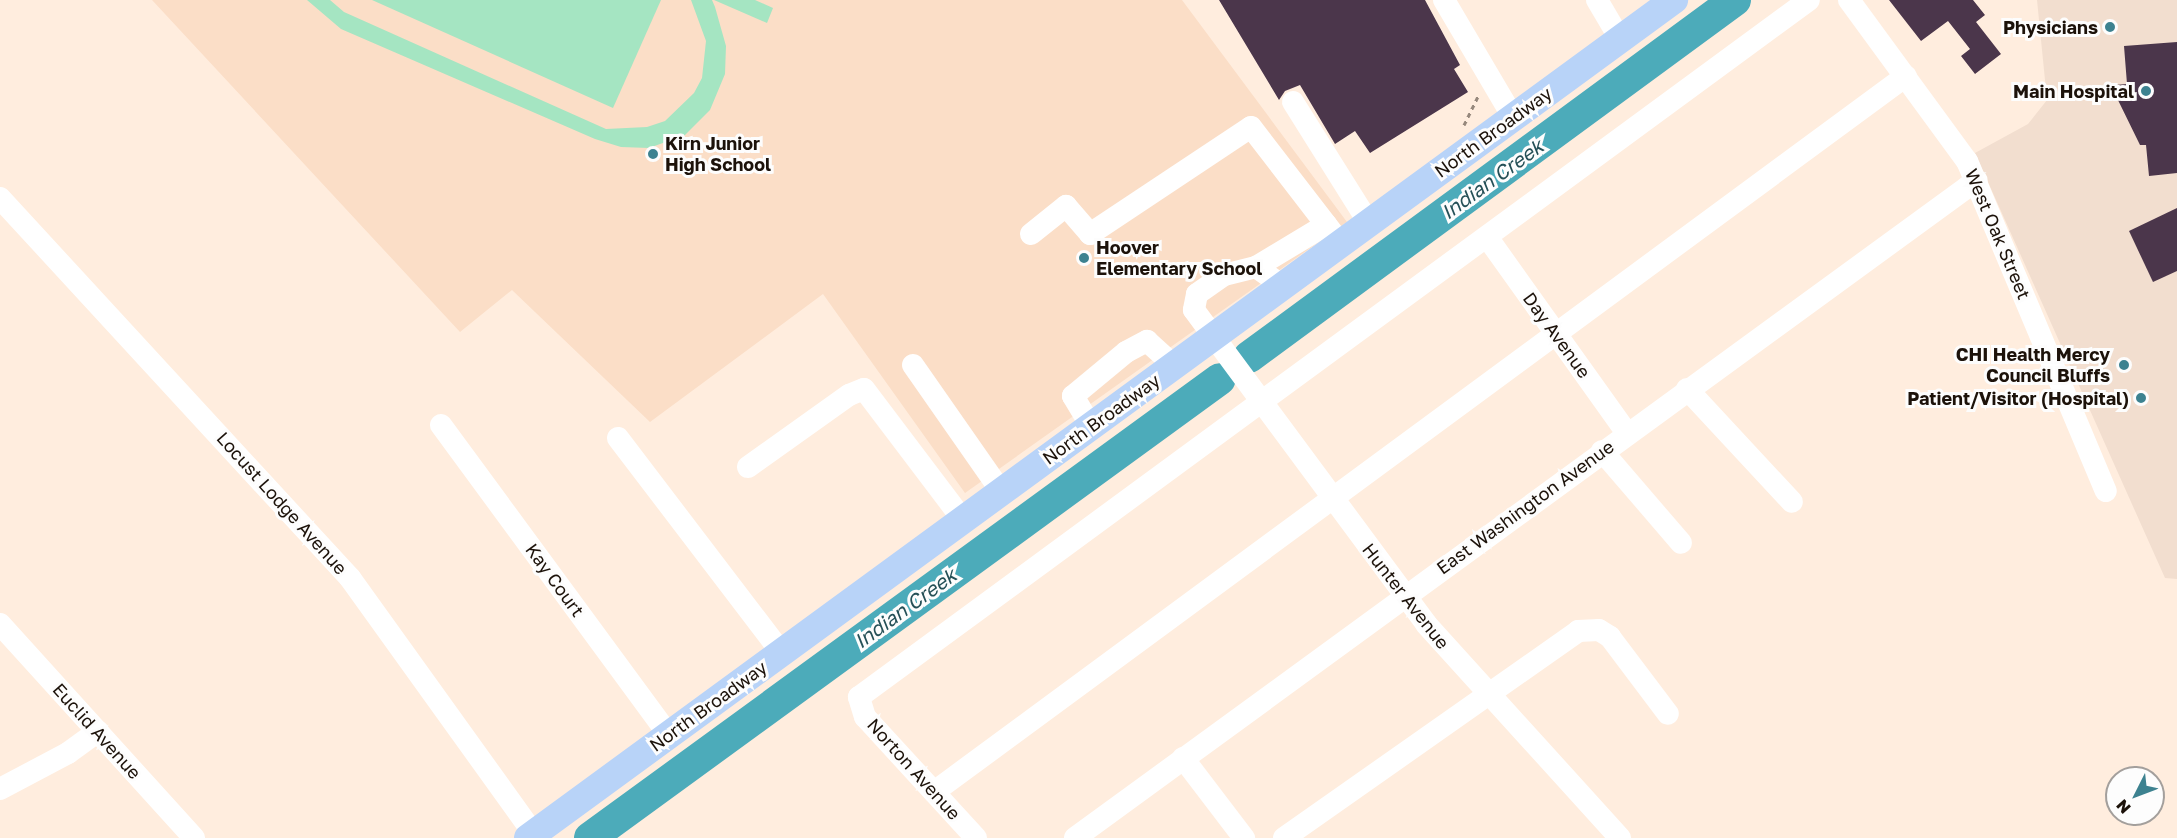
<!DOCTYPE html>
<html>
<head>
<meta charset="utf-8">
<style>
	body { margin:0 }
	#map { position:relative; width:2177px; height:838px; overflow:hidden; background:#ffedde; font-family:"Golos Text",sans-serif }
	div>[style] { position:absolute }
	.built>* { inset:0; background:#fbdec7 }
	.medical>* { inset:0; background:#f2decf }
	.green>* { inset:0; background:#a5e5c2 }
	.river>* { height:32px; margin:-16px; padding:0 16px; transform-origin:16px; border-radius:16px; background:#4cabba }
	.building>* { inset:0; background:#4b364b }
	.path>* { height:3px; margin-top:-1.5px; transform-origin:0; background:repeating-linear-gradient(90deg,#96887c 0 4.5px,transparent 0 9px) }
	.minor>* { height:22px; margin:-11px; padding:0 11px; transform-origin:11px; border-radius:11px; background:#fff }
	.major>* { height:28px; margin:-14px; padding:0 14px; transform-origin:14px; border-radius:14px; background:#b8d3f8 }
	.dots>* { width:16px; height:16px; translate:-50% -50%; box-sizing:border-box; border:3px solid #fdfdfd; border-radius:50% }
	span { translate:-50% -50%; white-space:nowrap; text-align:center; line-height:1.15; -webkit-text-stroke:6px #fdfdfd; paint-order:stroke }
	.poi-label { font-size:18px; color:#1c120a; font-weight:700 }
	.right { translate:-100% -50%; text-align:right }
	.left { translate:0 -50%; text-align:left }
	.street-label { font-size:18px; color:#1c120a }
	.water-label { font-size:20px; color:#255057; font-style:italic }
	.north { position:absolute; left:2105px; top:766px; width:60px; height:60px; box-sizing:border-box; background:#fdfdfd; border:2px solid #a39f9c; border-radius:50%; rotate:228deg; font-size:16px; font-weight:700; line-height:24px; text-align:center; color:#1c120a }
	.north::after { content:''; display:block; margin:auto; width:21px; height:27px; background:#3d8290; clip-path:polygon(50% 0,100% 100%,50% 72%,0 100%) }
</style>
</head>
<body>
<div id="map">
	<div class="built">
		<i style="clip-path:polygon(152px 0,1182px 0,1347px 222px,965px 493px,823px 294px,650px 422px,512px 290px,460px 332px)"></i>
	</div>
	<div class="medical">
		<i style="clip-path:polygon(2037px 0,2177px 0,2177px 579px,2165px 578px,1975px 153px,2028px 124px,2047px 100px)"></i>
	</div>
	<div class="green">
		<i style="clip-path:polygon(307px 0,330px 0,344px 12px,606px 129px,647px 127px,665px 121px,694px 93px,702px 78px,706px 41px,691px 0,712px 0,715px 7px,726px 46px,725px 74px,710px 110px,685px 135px,649px 148px,621px 147px,595px 139px,341px 29px)"></i>
		<i style="clip-path:polygon(372px 0,661px 0,613px 108px)"></i>
		<i style="clip-path:polygon(714px 0,755px 0,773px 8px,767px 23px)"></i>
	</div>
	<div class="river">
		<i style="left:1249px;top:357px;width:603px;rotate:-36.3deg"></i>
		<i style="left:590px;top:838px;width:779px;rotate:-36.08deg"></i>
	</div>
	<div class="building">
		<i style="clip-path:polygon(1219px 0,1425px 0,1460px 65px,1454px 69px,1468px 92px,1370px 153px,1355px 131px,1335px 144px,1300px 85px,1285px 91px,1279px 100px)"></i>
		<i style="clip-path:polygon(1889px 0,1973px 0,1985px 15px,1976px 22px,2001px 54px,1975px 74px,1961px 56px,1970px 49px,1948px 21px,1921px 41px)"></i>
		<i style="clip-path:polygon(2177px 42px,2177px 173px,2149px 176px,2146px 145px,2140px 145px,2116px 96px,2115px 85px,2127px 84px,2124px 46px)"></i>
		<i style="clip-path:polygon(2177px 208px,2177px 271px,2153px 282px,2129px 231px)"></i>
	</div>
	<div class="path">
		<i style="left:1464px;top:125px;width:32px;rotate:-64deg"></i>
	</div>
	<div class="minor">
		<i style="left:1444px;top:0;width:136px;rotate:59.5deg"></i>
		<i style="left:1597px;top:0;width:45px;rotate:59.5deg"></i>
		<i style="left:1849px;top:0;width:200px;rotate:53.8deg"></i>
		<i style="left:1967px;top:161px;width:358px;rotate:67.2deg"></i>
		<i style="left:1293px;top:102px;width:143px;rotate:57.9deg"></i>
		<i style="left:0;top:198px;width:517px;rotate:47.35deg"></i>
		<i style="left:350px;top:578px;width:315px;rotate:54.3deg"></i>
		<i style="left:1031px;top:234px;width:45px;rotate:-38.7deg"></i>
		<i style="left:1066px;top:206px;width:37px;rotate:49deg"></i>
		<i style="left:1090px;top:234px;width:193px;rotate:-33.6deg"></i>
		<i style="left:1251px;top:127px;width:148px;rotate:52.4deg"></i>
		<i style="left:1487px;top:237px;width:241px;rotate:54.5deg"></i>
		<i style="left:1256px;top:267px;width:82px;rotate:-31deg"></i>
		<i style="left:1283px;top:286px;width:33px;rotate:-145deg"></i>
		<i style="left:1256px;top:267px;width:33px;rotate:166deg"></i>
		<i style="left:1224px;top:275px;width:33px;rotate:145deg"></i>
		<i style="left:1197px;top:294px;width:16px;rotate:101deg"></i>
		<i style="left:1194px;top:310px;width:390px;rotate:53.5deg"></i>
		<i style="left:1426px;top:624px;width:289px;rotate:47.8deg"></i>
		<i style="left:913px;top:365px;width:154px;rotate:55.1deg"></i>
		<i style="left:1687px;top:389px;width:154px;rotate:47.1deg"></i>
		<i style="left:441px;top:425px;width:385px;rotate:53.7deg"></i>
		<i style="left:1091px;top:426px;width:35px;rotate:-121deg"></i>
		<i style="left:1073px;top:396px;width:69px;rotate:-39.7deg"></i>
		<i style="left:1126px;top:352px;width:24px;rotate:-28deg"></i>
		<i style="left:1147px;top:341px;width:36px;rotate:42deg"></i>
		<i style="left:618px;top:438px;width:269px;rotate:52.7deg"></i>
		<i style="left:1602px;top:451px;width:121px;rotate:49.3deg"></i>
		<i style="left:748px;top:467px;width:124px;rotate:-35.5deg"></i>
		<i style="left:849px;top:395px;width:16px;rotate:-22deg"></i>
		<i style="left:864px;top:389px;width:164px;rotate:52.9deg"></i>
		<i style="left:0;top:624px;width:289px;rotate:47.8deg"></i>
		<i style="left:1183px;top:758px;width:101px;rotate:52.7deg"></i>
		<i style="left:0;top:789px;width:77px;rotate:-27.9deg"></i>
		<i style="left:68px;top:753px;width:37px;rotate:-36deg"></i>
		<i style="left:934px;top:792px;width:1207px;rotate:-36.38deg"></i>
		<i style="left:976px;top:838px;width:164px;rotate:-132.5deg"></i>
		<i style="left:865px;top:717px;width:21px;rotate:-107deg"></i>
		<i style="left:859px;top:697px;width:1178px;rotate:-36.27deg"></i>
		<i style="left:1075px;top:838px;width:1116px;rotate:-36.11deg"></i>
		<i style="left:1284px;top:838px;width:360px;rotate:-35.1deg"></i>
		<i style="left:1578px;top:631px;width:21px;rotate:-3deg"></i>
		<i style="left:1599px;top:630px;width:13px;rotate:32deg"></i>
		<i style="left:1610px;top:637px;width:96px;rotate:53deg"></i>
	</div>
	<div class="major">
		<i style="left:528px;top:838px;width:1420px;rotate:-36.18deg"></i>
	</div>
	<div class="dots">
		<i style="left:2110px;top:27px;background:#3d8290"></i>
		<i style="left:2146px;top:91px;background:#3d8290"></i>
		<i style="left:653px;top:154px;background:#3d8290"></i>
		<i style="left:1084px;top:258px;background:#3d8290"></i>
		<i style="left:2124px;top:365px;background:#3d8290"></i>
		<i style="left:2141px;top:398px;background:#3d8290"></i>
	</div>
	<div class="poi-label">
		<span class="right" style="left:2098px;top:27px">Physicians</span>
		<span class="right" style="left:2134px;top:91px">Main Hospital</span>
		<span class="left" style="left:665px;top:154px">Kirn Junior<br>High School</span>
		<span class="left" style="left:1096px;top:258px">Hoover<br>Elementary School</span>
		<span class="right" style="left:2110px;top:365px">CHI Health Mercy<br>Council Bluffs</span>
		<span class="right" style="left:2129px;top:398px">Patient/Visitor (Hospital)</span>
	</div>
	<div class="street-label">
		<span style="left:1493px;top:132px;rotate:-36deg">North Broadway</span>
		<span style="left:1998px;top:234px;rotate:67deg">West Oak Street</span>
		<span style="left:1557px;top:335px;rotate:54deg">Day Avenue</span>
		<span style="left:1101px;top:419px;rotate:-36deg">North Broadway</span>
		<span style="left:282px;top:503px;rotate:48deg">Locust Lodge Avenue</span>
		<span style="left:1525px;top:507px;rotate:-36deg">East Washington Avenue</span>
		<span style="left:555px;top:580px;rotate:54deg">Kay Court</span>
		<span style="left:1406px;top:596px;rotate:52deg">Hunter Avenue</span>
		<span style="left:708px;top:706px;rotate:-36deg">North Broadway</span>
		<span style="left:97px;top:731px;rotate:48deg">Euclid Avenue</span>
		<span style="left:914px;top:769px;rotate:48deg">Norton Avenue</span>
	</div>
	<div class="water-label">
		<span style="left:1492px;top:179px;rotate:-36deg">Indian Creek</span>
		<span style="left:905px;top:608px;rotate:-36deg">Indian Creek</span>
	</div>
	<div class="north">N</div>
</div>
</body>
</html>
